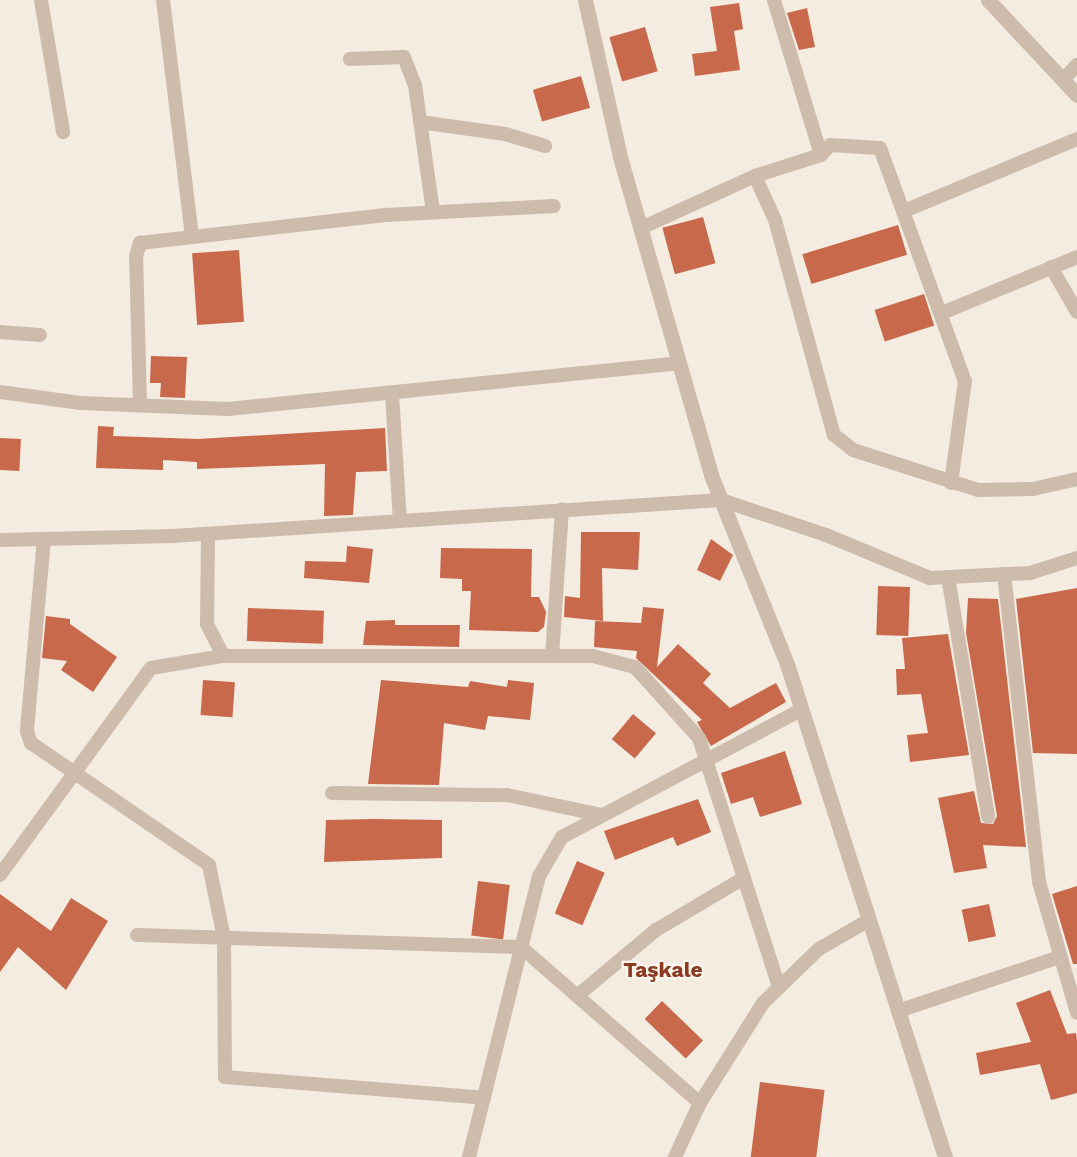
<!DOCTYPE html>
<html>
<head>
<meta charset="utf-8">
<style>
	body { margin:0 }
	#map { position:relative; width:1077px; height:1157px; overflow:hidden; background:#f4ebe1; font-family:"Work Sans",sans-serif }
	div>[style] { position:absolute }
	.building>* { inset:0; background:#c8694b; transform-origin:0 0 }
	.minor>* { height:14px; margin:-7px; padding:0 7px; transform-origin:7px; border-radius:7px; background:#cdbbac }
	.tertiary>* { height:15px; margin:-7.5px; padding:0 7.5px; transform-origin:7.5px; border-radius:7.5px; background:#cdbbac }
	span { translate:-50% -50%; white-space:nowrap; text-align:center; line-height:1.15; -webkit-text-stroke:4.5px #fbf5ee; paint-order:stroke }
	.district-label { font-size:21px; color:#8c3b22; font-weight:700 }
</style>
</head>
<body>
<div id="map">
	<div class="building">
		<i style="clip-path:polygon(739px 3px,743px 29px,734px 31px,740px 70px,695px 76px,692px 54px,717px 51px,710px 7px)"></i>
		<i style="clip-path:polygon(807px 8px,815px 47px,799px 50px,787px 13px)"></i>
		<i style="left:645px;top:27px;width:46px;height:37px;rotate:74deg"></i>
		<i style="left:581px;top:76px;width:33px;height:50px;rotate:74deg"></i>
		<i style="left:703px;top:217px;width:48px;height:42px;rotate:75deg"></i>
		<i style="left:898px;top:225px;width:31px;height:100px;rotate:73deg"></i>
		<i style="left:239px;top:250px;width:72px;height:47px;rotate:86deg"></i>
		<i style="left:924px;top:294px;width:33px;height:52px;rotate:72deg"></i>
		<i style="clip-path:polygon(151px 356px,187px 357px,185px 398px,160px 397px,161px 383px,150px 383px)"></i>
		<i style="clip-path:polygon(98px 426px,114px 427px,113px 436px,198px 439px,385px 428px,387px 471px,356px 472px,353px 515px,324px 516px,325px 464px,197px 469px,197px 462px,163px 460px,163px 470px,96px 468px)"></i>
		<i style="left:0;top:438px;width:21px;height:32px;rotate:3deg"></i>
		<i style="clip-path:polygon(581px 532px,640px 532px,638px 570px,602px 568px,603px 621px,564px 617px,565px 596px,580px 598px)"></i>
		<i style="clip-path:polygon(711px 539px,733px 555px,720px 581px,697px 570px)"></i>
		<i style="clip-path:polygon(347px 546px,373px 549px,369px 583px,304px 578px,305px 561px,346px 562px)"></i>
		<i style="clip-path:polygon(441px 548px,532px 549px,531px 597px,539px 597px,546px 612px,544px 627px,538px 632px,469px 630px,471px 591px,462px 591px,462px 579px,440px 578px)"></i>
		<i style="left:878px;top:586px;width:32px;height:49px;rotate:2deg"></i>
		<i style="clip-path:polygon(1077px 588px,1077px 754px,1033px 753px,1016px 599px)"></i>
		<i style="clip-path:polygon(968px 598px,998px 599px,1026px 847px,983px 845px,987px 868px,954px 873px,938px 798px,974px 791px,981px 823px,993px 824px,997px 816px,966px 633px)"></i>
		<i style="clip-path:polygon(643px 607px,664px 609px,657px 667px,678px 644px,711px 674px,703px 683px,730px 708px,776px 683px,786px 702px,711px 746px,697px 722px,702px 720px,636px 658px,637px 651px,594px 647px,595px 621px,641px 623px)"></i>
		<i style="left:248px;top:608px;width:76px;height:33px;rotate:2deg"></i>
		<i style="clip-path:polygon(46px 616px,70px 619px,70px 624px,117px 657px,93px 692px,61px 670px,67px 661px,42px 658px)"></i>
		<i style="clip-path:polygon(395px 620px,395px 625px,460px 625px,459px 647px,363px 645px,366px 621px)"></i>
		<i style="clip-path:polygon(948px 634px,969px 755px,910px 762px,907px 735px,928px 733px,921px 694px,897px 695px,896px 669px,905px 669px,902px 638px)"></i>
		<i style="left:203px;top:680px;width:32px;height:35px;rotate:4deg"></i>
		<i style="clip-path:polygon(381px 680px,468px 687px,470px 681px,507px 687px,508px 680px,534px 683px,530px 720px,488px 716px,485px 730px,444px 723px,439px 785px,368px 784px)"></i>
		<i style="left:633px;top:714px;width:30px;height:33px;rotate:40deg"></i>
		<i style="clip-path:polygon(785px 751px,802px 804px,760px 817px,753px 797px,731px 804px,721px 773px)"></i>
		<i style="clip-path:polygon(698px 799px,711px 832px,677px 846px,673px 837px,615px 860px,604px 831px)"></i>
		<i style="clip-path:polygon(374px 819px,442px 820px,442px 858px,324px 862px,326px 820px)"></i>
		<i style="left:577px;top:861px;width:30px;height:57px;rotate:23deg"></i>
		<i style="left:478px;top:881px;width:32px;height:55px;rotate:7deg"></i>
		<i style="clip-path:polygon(1077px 886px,1077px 964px,1073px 964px,1052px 894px)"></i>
		<i style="clip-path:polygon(0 894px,51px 931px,71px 898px,108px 921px,66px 990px,18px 947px,0 972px)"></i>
		<i style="left:989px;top:904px;width:33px;height:28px;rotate:78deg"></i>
		<i style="clip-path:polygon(1050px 990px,1067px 1034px,1076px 1033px,1077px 1041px,1077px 1093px,1051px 1100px,1040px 1064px,980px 1075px,976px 1053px,1031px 1042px,1016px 1003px)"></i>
		<i style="left:662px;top:1001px;width:57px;height:25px;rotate:44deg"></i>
		<i style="left:760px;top:1082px;width:65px;height:76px;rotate:7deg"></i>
	</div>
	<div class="minor">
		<i style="left:41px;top:0;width:134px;rotate:80.5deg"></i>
		<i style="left:163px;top:0;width:237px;rotate:83deg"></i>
		<i style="left:350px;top:59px;width:54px;rotate:-2.1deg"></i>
		<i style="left:404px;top:57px;width:30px;rotate:69deg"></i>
		<i style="left:415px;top:85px;width:128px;rotate:81.9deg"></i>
		<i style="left:1063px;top:80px;width:21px;rotate:-47deg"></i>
		<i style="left:420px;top:122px;width:86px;rotate:8deg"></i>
		<i style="left:505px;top:134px;width:42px;rotate:16.7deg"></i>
		<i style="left:821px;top:155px;width:13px;rotate:-48deg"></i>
		<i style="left:830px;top:145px;width:50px;rotate:3.4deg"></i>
		<i style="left:880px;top:148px;width:248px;rotate:70deg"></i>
		<i style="left:965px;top:381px;width:103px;rotate:97.8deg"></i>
		<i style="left:755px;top:176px;width:48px;rotate:65.6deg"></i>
		<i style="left:775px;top:220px;width:223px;rotate:74.7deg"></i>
		<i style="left:834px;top:435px;width:24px;rotate:38deg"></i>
		<i style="left:853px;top:450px;width:131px;rotate:17.7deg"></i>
		<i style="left:978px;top:490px;width:55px;rotate:-1deg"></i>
		<i style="left:1033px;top:489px;width:45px;rotate:-12.8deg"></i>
		<i style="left:904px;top:211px;width:187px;rotate:-22.6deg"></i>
		<i style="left:641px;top:228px;width:125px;rotate:-24.5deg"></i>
		<i style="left:755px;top:176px;width:69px;rotate:-17.7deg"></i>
		<i style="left:821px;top:155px;width:162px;rotate:-106.9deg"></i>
		<i style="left:1051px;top:267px;width:52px;rotate:60deg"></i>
		<i style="left:942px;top:313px;width:146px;rotate:-22.5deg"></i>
		<i style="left:0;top:332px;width:40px;rotate:4.3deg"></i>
		<i style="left:0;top:392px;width:81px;rotate:7.8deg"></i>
		<i style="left:80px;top:403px;width:148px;rotate:2.3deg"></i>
		<i style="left:228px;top:409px;width:453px;rotate:-5.8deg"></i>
		<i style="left:392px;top:394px;width:126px;rotate:86.4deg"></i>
		<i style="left:140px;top:405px;width:149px;rotate:-91.5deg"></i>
		<i style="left:136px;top:256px;width:14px;rotate:-73deg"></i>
		<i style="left:140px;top:243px;width:249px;rotate:-6.5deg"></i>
		<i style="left:387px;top:215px;width:167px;rotate:-3.1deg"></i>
		<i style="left:208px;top:534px;width:90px;rotate:90.6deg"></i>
		<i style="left:207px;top:624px;width:36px;rotate:63deg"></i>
		<i style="left:223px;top:656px;width:370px"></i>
		<i style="left:593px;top:656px;width:43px;rotate:14.7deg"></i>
		<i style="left:635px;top:667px;width:96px;rotate:48deg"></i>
		<i style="left:699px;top:738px;width:262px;rotate:72.2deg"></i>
		<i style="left:44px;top:539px;width:193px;rotate:95.1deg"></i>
		<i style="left:27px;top:731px;width:13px;rotate:72deg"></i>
		<i style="left:31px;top:743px;width:216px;rotate:34.4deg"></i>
		<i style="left:209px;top:865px;width:75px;rotate:78.4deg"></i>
		<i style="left:224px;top:938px;width:139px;rotate:89.6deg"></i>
		<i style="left:225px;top:1077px;width:260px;rotate:4.6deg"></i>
		<i style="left:0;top:540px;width:173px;rotate:-1.3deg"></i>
		<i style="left:173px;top:536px;width:549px;rotate:-3.76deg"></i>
		<i style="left:721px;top:500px;width:111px;rotate:18.4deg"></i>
		<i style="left:826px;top:535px;width:113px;rotate:22.5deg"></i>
		<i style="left:930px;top:578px;width:100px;rotate:-2.9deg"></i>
		<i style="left:1030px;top:573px;width:49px;rotate:-17.7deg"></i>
		<i style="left:1004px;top:574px;width:310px;rotate:83.5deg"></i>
		<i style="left:1039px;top:882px;width:136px;rotate:73.8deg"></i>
		<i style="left:948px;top:577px;width:243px;rotate:80.5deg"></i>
		<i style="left:552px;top:656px;width:147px;rotate:-86.1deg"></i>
		<i style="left:332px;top:793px;width:175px;rotate:0.7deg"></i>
		<i style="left:507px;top:795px;width:96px;rotate:12deg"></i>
		<i style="left:0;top:875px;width:256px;rotate:-53.9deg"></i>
		<i style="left:151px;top:668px;width:73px;rotate:-9.5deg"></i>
		<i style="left:137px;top:935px;width:384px;rotate:1.8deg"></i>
		<i style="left:521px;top:947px;width:237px;rotate:41.1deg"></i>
		<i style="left:577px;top:996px;width:103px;rotate:-39.9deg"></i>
		<i style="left:656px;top:930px;width:102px;rotate:-30.6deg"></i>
		<i style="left:898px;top:1011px;width:170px;rotate:-18.5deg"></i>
		<i style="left:469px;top:1157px;width:290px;rotate:-76deg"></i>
		<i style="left:539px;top:876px;width:45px;rotate:-59.5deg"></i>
		<i style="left:562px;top:837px;width:271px;rotate:-28deg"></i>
		<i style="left:675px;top:1157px;width:60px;rotate:-65.2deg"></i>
		<i style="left:700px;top:1103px;width:118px;rotate:-57.8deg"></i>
		<i style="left:763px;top:1003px;width:78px;rotate:-44deg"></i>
		<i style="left:819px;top:949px;width:58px;rotate:-30.1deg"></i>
	</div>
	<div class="tertiary">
		<i style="left:585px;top:0;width:161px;rotate:77.4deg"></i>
		<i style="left:620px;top:157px;width:331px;rotate:74deg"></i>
		<i style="left:711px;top:475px;width:204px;rotate:68.1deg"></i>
		<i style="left:787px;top:664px;width:518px;rotate:72.23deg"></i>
		<i style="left:988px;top:0;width:130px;rotate:46.9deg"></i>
	</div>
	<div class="district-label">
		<span style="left:663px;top:970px">Taşkale</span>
	</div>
</div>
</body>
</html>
